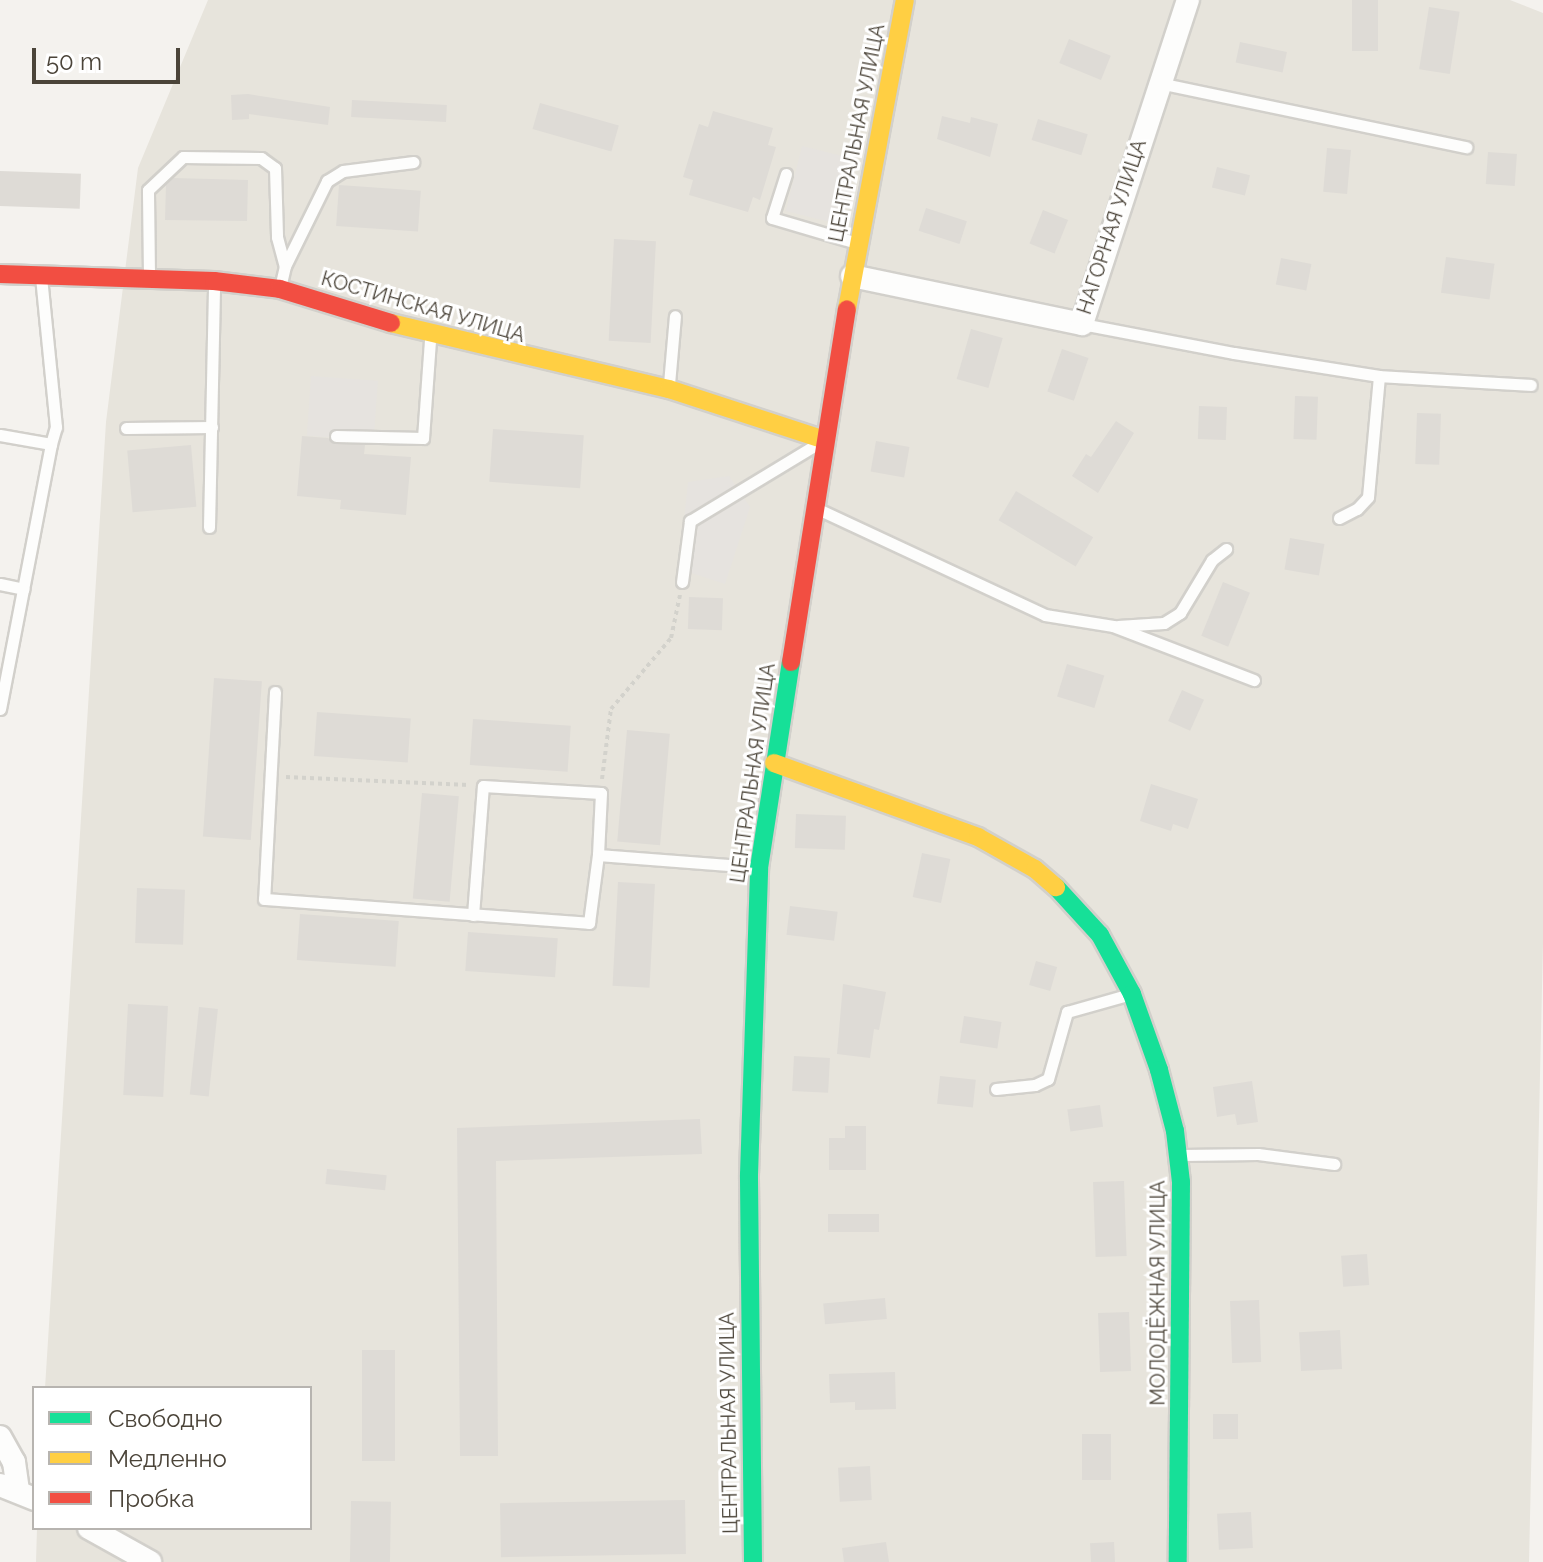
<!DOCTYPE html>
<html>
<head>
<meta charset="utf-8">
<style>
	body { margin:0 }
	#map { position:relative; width:1543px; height:1562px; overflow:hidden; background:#f4f2ee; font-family:Raleway,sans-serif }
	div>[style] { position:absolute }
	.residential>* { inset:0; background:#e7e4dc }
	.parking>* { inset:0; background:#e6e3df; transform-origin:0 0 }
	.building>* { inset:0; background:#dedbd6; transform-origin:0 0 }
	.path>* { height:4px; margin-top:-2px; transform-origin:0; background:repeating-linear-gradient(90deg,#d3d2cc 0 4px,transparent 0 8px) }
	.roads { filter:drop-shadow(2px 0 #d2d0cb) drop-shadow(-2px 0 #d2d0cb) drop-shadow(0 2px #d2d0cb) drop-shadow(0 -2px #d2d0cb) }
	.lane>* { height:11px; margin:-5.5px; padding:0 5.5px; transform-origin:5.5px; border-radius:5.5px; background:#fdfdfc }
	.street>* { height:22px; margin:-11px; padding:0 11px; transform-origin:11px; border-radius:11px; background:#fdfdfc }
	.fast>* { height:18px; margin:-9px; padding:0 9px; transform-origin:9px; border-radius:9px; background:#16e098 }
	.slow>* { height:18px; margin:-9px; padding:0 9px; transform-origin:9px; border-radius:9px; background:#ffcf43 }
	.jam>* { height:18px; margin:-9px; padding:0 9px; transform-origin:9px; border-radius:9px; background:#f24e42 }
	span { translate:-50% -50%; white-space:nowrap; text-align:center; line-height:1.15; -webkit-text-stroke:6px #fff; paint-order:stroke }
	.street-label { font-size:20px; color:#4b4439 }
	.legend { position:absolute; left:32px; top:1386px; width:280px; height:144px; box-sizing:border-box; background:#fff; border:2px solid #b7b4b0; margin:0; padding:10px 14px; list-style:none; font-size:24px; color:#4b4439 }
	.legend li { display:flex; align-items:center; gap:16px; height:40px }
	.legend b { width:40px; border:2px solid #b7b4b0 }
	.scale { position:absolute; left:32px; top:48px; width:148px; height:36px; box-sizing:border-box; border:4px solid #4b4439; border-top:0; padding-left:10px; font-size:24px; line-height:28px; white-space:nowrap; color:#4b4439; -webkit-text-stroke:6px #fff; paint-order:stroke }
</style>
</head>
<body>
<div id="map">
	<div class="residential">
		<i style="clip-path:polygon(208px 0,1510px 0,1543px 13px,1543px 943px,1529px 1562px,36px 1562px,37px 1528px,310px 1528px,310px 1388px,45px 1388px,106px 422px,138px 168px)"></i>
	</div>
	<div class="parking">
		<i style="left:802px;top:146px;width:57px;height:67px;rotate:14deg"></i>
		<i style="left:311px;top:376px;width:67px;height:60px;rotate:4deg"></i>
		<i style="clip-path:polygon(729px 476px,750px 507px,725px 584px,679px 569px,688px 482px)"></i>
	</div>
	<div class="building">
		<i style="left:1352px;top:0;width:26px;height:51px"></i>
		<i style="left:1429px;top:7px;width:31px;height:63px;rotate:9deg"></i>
		<i style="left:1069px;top:39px;width:45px;height:26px;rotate:22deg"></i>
		<i style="left:1240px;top:42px;width:48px;height:21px;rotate:12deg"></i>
		<i style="clip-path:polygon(248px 94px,330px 107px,328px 125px,249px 114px,249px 119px,232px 120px,231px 95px)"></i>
		<i style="left:352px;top:100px;width:95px;height:17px;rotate:3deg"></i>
		<i style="left:540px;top:103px;width:82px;height:27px;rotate:16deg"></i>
		<i style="clip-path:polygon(713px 111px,773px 128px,768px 145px,776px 147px,760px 200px,753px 197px,748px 212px,689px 195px,693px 180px,683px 177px,699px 124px,708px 127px)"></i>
		<i style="clip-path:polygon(942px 116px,970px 123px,971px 117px,998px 124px,990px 157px,937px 139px)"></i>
		<i style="left:1038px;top:119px;width:52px;height:22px;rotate:17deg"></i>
		<i style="left:1327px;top:148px;width:24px;height:44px;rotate:5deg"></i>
		<i style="left:1488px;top:152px;width:29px;height:32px;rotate:4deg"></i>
		<i style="left:1217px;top:167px;width:34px;height:21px;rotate:14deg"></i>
		<i style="left:0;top:171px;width:81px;height:35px;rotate:2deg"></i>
		<i style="clip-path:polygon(173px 178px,248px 180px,247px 221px,165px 220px,166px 185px)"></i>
		<i style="left:339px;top:185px;width:82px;height:41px;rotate:4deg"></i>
		<i style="left:926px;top:208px;width:43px;height:24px;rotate:18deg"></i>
		<i style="left:1043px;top:210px;width:27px;height:36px;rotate:22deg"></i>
		<i style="left:614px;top:239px;width:42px;height:102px;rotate:3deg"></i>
		<i style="left:1446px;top:257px;width:49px;height:36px;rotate:8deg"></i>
		<i style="left:1281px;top:258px;width:31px;height:27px;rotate:11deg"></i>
		<i style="left:971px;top:329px;width:33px;height:52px;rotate:16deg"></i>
		<i style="left:1062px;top:349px;width:28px;height:45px;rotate:19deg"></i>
		<i style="left:1295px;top:396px;width:23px;height:43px;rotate:2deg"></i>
		<i style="left:1199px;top:406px;width:28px;height:33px;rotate:2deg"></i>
		<i style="left:1417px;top:413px;width:24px;height:51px;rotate:2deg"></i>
		<i style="clip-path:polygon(1116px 421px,1134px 433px,1098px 493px,1072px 476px,1086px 454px,1091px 457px)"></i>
		<i style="left:493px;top:429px;width:91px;height:53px;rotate:4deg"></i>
		<i style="clip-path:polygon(302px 436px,328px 438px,336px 444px,365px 445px,364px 454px,411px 457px,406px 515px,340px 509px,341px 500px,297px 496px)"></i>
		<i style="left:876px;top:441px;width:34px;height:31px;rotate:10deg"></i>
		<i style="left:191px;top:445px;width:62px;height:64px;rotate:85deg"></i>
		<i style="left:1016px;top:491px;width:90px;height:34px;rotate:31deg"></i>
		<i style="left:1290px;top:538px;width:35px;height:32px;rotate:10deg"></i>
		<i style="left:1223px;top:582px;width:29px;height:58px;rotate:22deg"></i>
		<i style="left:689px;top:597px;width:34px;height:32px;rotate:2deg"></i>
		<i style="left:1067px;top:664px;width:39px;height:34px;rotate:17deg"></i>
		<i style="left:214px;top:678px;width:48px;height:159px;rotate:4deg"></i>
		<i style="left:1182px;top:690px;width:24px;height:34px;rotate:24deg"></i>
		<i style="left:317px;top:712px;width:94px;height:44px;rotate:4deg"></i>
		<i style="left:473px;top:719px;width:98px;height:46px;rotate:4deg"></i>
		<i style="left:627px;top:730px;width:43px;height:112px;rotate:5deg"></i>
		<i style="clip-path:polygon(1151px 784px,1198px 799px,1188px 829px,1173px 824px,1171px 831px,1140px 821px)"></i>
		<i style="left:422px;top:793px;width:37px;height:106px;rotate:5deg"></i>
		<i style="left:796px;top:814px;width:50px;height:34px;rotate:2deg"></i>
		<i style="left:922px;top:853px;width:29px;height:45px;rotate:12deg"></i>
		<i style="left:618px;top:882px;width:37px;height:104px;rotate:3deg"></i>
		<i style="left:137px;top:888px;width:48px;height:55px;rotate:2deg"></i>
		<i style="left:790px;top:906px;width:48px;height:29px;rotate:7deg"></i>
		<i style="left:300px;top:914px;width:99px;height:46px;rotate:4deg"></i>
		<i style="left:468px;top:932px;width:90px;height:39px;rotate:4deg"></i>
		<i style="left:1036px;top:961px;width:22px;height:25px;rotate:16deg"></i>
		<i style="clip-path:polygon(843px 984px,886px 992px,879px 1030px,874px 1029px,870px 1058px,837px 1054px)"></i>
		<i style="left:128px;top:1004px;width:40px;height:91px;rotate:3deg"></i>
		<i style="left:199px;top:1007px;width:19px;height:88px;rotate:6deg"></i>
		<i style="left:964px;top:1016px;width:38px;height:27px;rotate:9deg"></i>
		<i style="left:794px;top:1056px;width:36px;height:35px;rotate:3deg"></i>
		<i style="left:940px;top:1076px;width:36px;height:28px;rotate:6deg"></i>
		<i style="clip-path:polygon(1252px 1081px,1258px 1122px,1237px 1125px,1235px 1114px,1217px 1117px,1213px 1087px)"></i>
		<i style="left:1100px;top:1105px;width:22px;height:33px;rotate:82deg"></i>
		<i style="clip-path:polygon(700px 1119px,702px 1154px,496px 1161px,498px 1456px,460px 1456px,457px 1128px)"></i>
		<i style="clip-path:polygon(845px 1126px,866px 1126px,866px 1170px,829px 1170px,829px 1138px,845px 1138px)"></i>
		<i style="left:327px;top:1169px;width:60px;height:15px;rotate:6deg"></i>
		<i style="left:1124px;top:1181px;width:75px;height:31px;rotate:88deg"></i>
		<i style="left:828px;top:1214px;width:51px;height:18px"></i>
		<i style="left:1367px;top:1254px;width:31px;height:26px;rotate:86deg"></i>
		<i style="left:885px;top:1298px;width:21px;height:62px;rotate:85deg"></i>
		<i style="left:1259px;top:1300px;width:62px;height:29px;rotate:88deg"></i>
		<i style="left:1129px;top:1312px;width:59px;height:31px;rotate:88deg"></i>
		<i style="left:1340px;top:1330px;width:39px;height:41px;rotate:87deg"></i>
		<i style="left:362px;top:1350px;width:33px;height:111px"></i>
		<i style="clip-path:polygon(895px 1372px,896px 1409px,855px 1410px,855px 1402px,830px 1403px,829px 1374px)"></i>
		<i style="left:1238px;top:1414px;width:25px;height:25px;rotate:90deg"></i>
		<i style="left:1082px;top:1434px;width:29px;height:46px"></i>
		<i style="left:870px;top:1466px;width:34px;height:32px;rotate:87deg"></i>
		<i style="left:685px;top:1500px;width:54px;height:185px;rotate:89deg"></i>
		<i style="left:351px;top:1501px;width:40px;height:61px;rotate:1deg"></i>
		<i style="left:1251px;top:1512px;width:36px;height:34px;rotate:87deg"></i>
		<i style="clip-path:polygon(886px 1542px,889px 1562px,844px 1562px,842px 1548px)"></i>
		<i style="left:1114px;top:1542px;width:20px;height:24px;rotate:87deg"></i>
	</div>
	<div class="path">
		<i style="left:286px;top:777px;width:183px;rotate:2.5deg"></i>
		<i style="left:602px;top:779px;width:71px;rotate:-82.7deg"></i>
		<i style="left:611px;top:709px;width:93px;rotate:-49.8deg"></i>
		<i style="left:671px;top:638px;width:44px;rotate:-78.2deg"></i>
	</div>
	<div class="roads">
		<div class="lane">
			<i style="left:1159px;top:83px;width:314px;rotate:11.8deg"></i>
			<i style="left:786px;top:174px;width:46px;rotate:107.7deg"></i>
			<i style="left:772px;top:218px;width:89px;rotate:16.4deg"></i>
			<i style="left:285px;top:266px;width:95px;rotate:-63.7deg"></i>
			<i style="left:327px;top:181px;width:19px;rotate:-32deg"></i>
			<i style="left:343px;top:171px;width:71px;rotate:-7.3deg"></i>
			<i style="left:149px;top:275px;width:85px;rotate:-90.7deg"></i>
			<i style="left:148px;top:190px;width:48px;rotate:-43.3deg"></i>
			<i style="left:183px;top:157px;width:78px;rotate:0.7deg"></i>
			<i style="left:261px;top:158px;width:17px;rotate:36deg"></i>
			<i style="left:275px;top:168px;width:69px;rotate:88.3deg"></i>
			<i style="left:277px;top:237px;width:30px;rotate:75deg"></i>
			<i style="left:285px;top:266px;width:23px;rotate:103deg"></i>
			<i style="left:1082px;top:324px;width:155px;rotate:10.8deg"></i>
			<i style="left:1234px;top:353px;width:147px;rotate:9deg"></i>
			<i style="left:1379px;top:376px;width:152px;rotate:3.4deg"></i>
			<i style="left:669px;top:384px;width:68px;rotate:-85deg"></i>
			<i style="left:126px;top:428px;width:86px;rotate:-0.7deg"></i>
			<i style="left:0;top:435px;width:52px;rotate:10deg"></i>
			<i style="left:51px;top:444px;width:18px;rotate:-74deg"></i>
			<i style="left:56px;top:427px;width:151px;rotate:-95.7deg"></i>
			<i style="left:336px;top:436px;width:87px;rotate:1.3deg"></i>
			<i style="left:423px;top:438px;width:98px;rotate:-85.9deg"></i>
			<i style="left:820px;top:510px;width:248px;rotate:25deg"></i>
			<i style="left:1045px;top:615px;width:69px;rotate:9.2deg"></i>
			<i style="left:1113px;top:626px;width:151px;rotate:21deg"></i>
			<i style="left:1339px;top:518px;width:20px;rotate:-27deg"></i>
			<i style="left:1357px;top:509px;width:16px;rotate:-47deg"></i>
			<i style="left:1368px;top:497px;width:121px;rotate:-84.8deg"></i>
			<i style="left:209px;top:527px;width:241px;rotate:-88.8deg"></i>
			<i style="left:682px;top:582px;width:62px;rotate:-82.5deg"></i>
			<i style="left:690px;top:521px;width:149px;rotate:-31.2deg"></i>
			<i style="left:0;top:584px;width:24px;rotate:12deg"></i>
			<i style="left:1118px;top:626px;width:46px;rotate:-3.7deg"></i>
			<i style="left:1164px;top:623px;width:19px;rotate:-32deg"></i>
			<i style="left:1180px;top:613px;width:62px;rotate:-58.9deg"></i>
			<i style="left:1212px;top:560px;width:18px;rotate:-38deg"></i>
			<i style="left:275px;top:692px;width:207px;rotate:93deg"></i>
			<i style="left:264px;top:899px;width:326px;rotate:4.2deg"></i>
			<i style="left:589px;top:923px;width:69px;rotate:-82.5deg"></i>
			<i style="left:598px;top:855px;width:157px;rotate:4.4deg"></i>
			<i style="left:0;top:709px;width:270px;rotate:-79.1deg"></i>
			<i style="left:473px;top:915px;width:129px;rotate:-85.6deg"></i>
			<i style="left:483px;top:786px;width:118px;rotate:3.4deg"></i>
			<i style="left:601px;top:793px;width:62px;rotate:92.8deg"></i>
			<i style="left:996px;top:1089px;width:39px;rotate:-6deg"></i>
			<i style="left:1035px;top:1085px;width:14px;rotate:-25deg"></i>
			<i style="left:1048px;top:1079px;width:70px;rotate:-74.2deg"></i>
			<i style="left:1067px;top:1012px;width:62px;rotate:-15.8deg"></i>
			<i style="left:1182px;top:1155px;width:76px;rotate:-0.8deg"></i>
			<i style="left:1258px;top:1154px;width:77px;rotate:7.5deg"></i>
		</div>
		<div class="street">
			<i style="left:852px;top:276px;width:235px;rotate:11.8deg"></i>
			<i style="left:1082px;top:324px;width:341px;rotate:-71.9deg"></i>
			<i style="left:0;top:1437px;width:29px;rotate:61deg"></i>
			<i style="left:14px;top:1462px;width:29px;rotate:82deg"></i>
			<i style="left:0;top:1485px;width:37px;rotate:22deg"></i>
			<i style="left:89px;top:1528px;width:70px;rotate:29.1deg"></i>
		</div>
		<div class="fast">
			<i style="left:1056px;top:887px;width:65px;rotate:47.5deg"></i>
			<i style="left:1100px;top:935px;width:67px;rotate:61.5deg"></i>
			<i style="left:1132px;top:994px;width:81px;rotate:70.4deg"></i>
			<i style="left:1159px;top:1070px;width:63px;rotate:75.3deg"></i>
			<i style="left:1175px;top:1131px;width:51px;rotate:83.3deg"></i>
			<i style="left:1181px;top:1182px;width:380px;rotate:90.5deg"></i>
			<i style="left:753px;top:1562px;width:387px;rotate:-90.6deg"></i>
			<i style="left:749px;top:1175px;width:307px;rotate:-88.1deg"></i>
			<i style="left:759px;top:868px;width:208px;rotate:-81.2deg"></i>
		</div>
		<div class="slow">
			<i style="left:847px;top:309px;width:314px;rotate:-79.4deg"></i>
			<i style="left:391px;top:323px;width:286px;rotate:13.4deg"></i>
			<i style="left:669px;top:389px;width:164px;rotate:18.1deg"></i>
			<i style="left:774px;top:763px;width:217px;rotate:19.9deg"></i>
			<i style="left:978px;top:837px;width:65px;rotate:29.3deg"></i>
			<i style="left:1035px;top:869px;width:28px;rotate:41deg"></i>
		</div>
		<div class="jam">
			<i style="left:0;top:274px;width:214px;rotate:1.9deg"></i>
			<i style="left:214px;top:281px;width:66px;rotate:6.9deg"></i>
			<i style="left:280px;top:289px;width:116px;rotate:17deg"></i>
			<i style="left:791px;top:662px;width:357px;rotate:-81deg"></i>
		</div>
	</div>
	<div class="street-label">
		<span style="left:857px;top:133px;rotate:-79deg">ЦЕНТРАЛЬНАЯ УЛИЦА</span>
		<span style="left:1112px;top:227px;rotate:-72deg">НАГОРНАЯ УЛИЦА</span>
		<span style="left:423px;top:307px;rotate:16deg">КОСТИНСКАЯ УЛИЦА</span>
		<span style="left:753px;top:773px;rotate:-82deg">ЦЕНТРАЛЬНАЯ УЛИЦА</span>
		<span style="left:1158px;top:1293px;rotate:-90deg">МОЛОДЁЖНАЯ УЛИЦА</span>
		<span style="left:729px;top:1423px;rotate:-91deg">ЦЕНТРАЛЬНАЯ УЛИЦА</span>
	</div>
	<ul class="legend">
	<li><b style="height:10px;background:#16e098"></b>Свободно</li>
	<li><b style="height:10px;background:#ffcf43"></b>Медленно</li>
	<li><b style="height:10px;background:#f24e42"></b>Пробка</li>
	</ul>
	<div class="scale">50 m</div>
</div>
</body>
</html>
